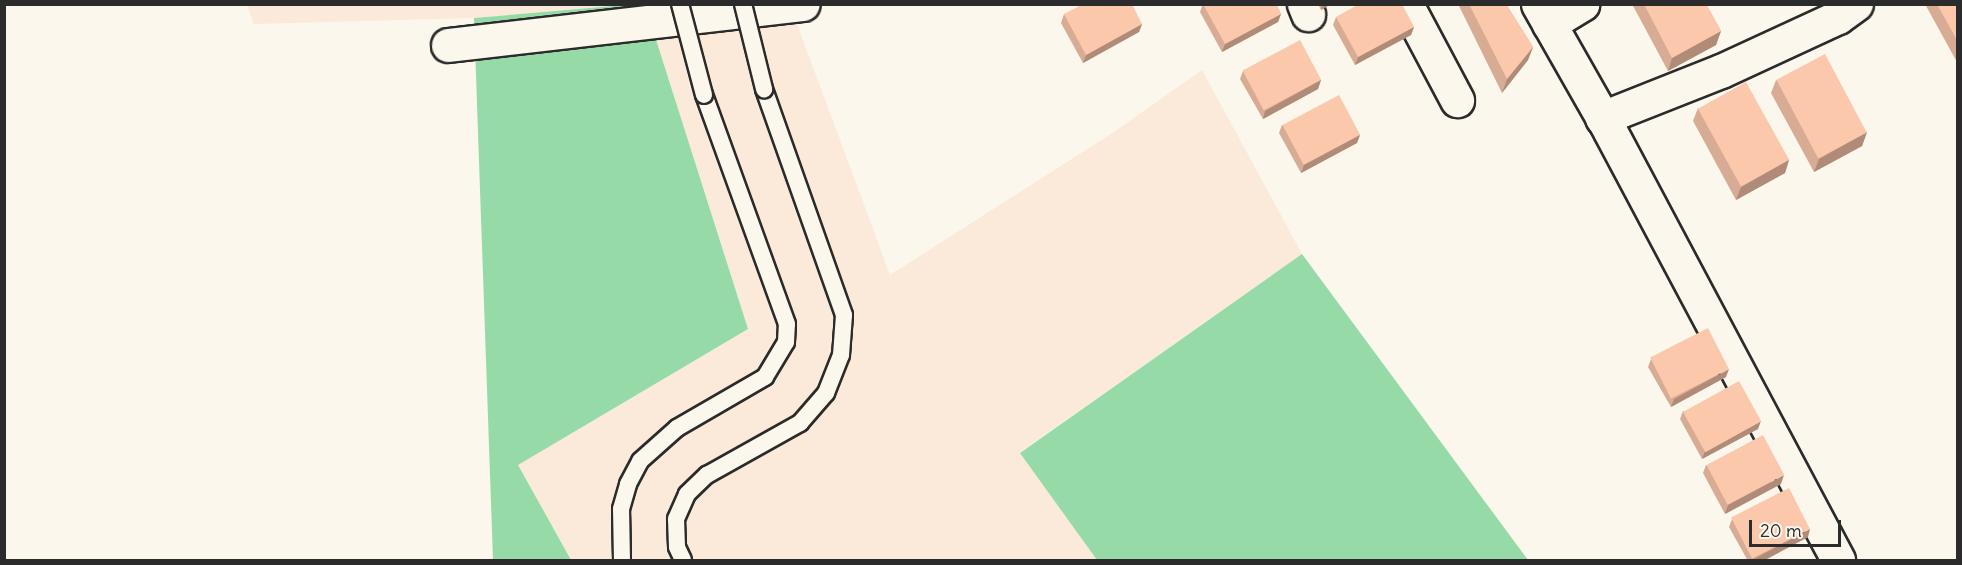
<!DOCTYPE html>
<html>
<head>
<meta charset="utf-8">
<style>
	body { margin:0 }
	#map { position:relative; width:1962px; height:565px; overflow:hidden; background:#fbf7ec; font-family:Delius,sans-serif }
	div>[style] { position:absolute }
	.built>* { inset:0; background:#fbe9d9 }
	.green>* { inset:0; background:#96dba7 }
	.roads { filter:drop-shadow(2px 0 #2b2b2b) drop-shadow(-2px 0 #2b2b2b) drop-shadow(0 2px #2b2b2b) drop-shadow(0 -2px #2b2b2b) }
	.service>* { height:16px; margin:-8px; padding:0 8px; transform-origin:8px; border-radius:8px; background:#fbf7ec }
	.minor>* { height:33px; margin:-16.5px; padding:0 16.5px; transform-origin:16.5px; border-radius:16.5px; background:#fbf7ec }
	.bridges { filter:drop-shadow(2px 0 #2b2b2b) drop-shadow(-2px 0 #2b2b2b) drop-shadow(0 2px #2b2b2b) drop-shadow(0 -2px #2b2b2b) }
	.service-bridge>* { height:16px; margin:-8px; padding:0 8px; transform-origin:8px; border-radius:8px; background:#fbf7ec }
	.wall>* { inset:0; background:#d8ac94 }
	.shaded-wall>* { inset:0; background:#b08c78 }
	.building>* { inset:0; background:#fbc8ac; transform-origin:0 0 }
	span { translate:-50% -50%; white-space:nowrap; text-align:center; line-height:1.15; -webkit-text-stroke:5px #fbf7ec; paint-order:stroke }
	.frame { position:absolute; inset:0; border:6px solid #2b2b2b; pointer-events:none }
	.scale { position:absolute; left:1749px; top:520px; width:92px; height:27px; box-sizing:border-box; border:3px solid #2b2b2b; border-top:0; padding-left:8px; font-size:18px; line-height:21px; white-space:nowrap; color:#2b2b2b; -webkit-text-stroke:4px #fbf7ec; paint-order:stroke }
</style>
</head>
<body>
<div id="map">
	<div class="built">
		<i style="clip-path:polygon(247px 5px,625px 5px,474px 18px,254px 24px)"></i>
		<i style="clip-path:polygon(645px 5px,790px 5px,890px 275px,1114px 132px,1202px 70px,1302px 254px,1020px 452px,1097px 560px,571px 560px,517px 465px,748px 329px)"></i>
	</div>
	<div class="green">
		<i style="clip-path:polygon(625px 5px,645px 5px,748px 329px,518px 465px,571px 560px,493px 560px,474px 18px)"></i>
		<i style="clip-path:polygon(1302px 254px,1528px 560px,1097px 560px,1020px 453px)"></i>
	</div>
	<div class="roads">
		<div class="service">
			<i style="left:622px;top:560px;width:51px;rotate:-91.1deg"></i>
			<i style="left:621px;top:509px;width:26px;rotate:-74deg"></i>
			<i style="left:628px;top:484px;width:26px;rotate:-62deg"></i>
			<i style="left:640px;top:461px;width:50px;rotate:-41.7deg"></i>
			<i style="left:677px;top:428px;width:102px;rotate:-30.1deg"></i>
			<i style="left:765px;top:377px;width:41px;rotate:-59deg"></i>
			<i style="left:786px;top:342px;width:18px;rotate:-87deg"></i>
			<i style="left:787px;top:324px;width:244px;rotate:-109.9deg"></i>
			<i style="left:683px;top:560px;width:14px;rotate:-115deg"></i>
			<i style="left:677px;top:547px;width:28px;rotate:-92deg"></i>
			<i style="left:676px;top:519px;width:27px;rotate:-66deg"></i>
			<i style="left:687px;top:494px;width:28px;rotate:-44deg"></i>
			<i style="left:707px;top:475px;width:107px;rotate:-29.2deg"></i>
			<i style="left:800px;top:423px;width:40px;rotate:-49deg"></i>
			<i style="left:826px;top:393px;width:41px;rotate:-68.5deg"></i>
			<i style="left:841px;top:355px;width:40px;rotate:-85.7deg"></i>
			<i style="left:844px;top:315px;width:240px;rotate:-109.5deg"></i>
		</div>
		<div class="minor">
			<i style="left:1304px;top:4px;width:11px;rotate:68deg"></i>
			<i style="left:1406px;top:4px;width:109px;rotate:62deg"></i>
			<i style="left:1538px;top:4px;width:146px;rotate:60.4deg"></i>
			<i style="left:1610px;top:131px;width:486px;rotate:62deg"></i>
			<i style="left:1549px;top:24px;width:39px;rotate:-31deg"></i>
			<i style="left:448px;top:45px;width:357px;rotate:-6.6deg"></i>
			<i style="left:1602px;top:118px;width:128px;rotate:-21.6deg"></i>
			<i style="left:1721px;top:71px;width:129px;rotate:-24.8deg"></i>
			<i style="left:1838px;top:17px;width:22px;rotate:-36deg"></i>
		</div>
	</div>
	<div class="bridges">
		<div class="service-bridge">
			<i style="left:680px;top:4px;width:94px;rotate:75.2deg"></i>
			<i style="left:743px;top:4px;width:88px;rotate:76.1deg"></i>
		</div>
	</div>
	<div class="wall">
		<i style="clip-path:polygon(1203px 4px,1276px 4px,1281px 14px,1278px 22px,1222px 52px,1200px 12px)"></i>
		<i style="clip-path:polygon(1318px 4px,1331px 4px,1321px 10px)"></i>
		<i style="clip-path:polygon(1458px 4px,1506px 4px,1533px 47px,1528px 60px,1502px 93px)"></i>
		<i style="clip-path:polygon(1632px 4px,1706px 4px,1721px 31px,1716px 45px,1668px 71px)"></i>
		<i style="clip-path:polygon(1925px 4px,1958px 4px,1958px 64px)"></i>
		<i style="clip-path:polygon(1064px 14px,1142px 24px,1139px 32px,1083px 63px,1061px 23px)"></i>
		<i style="clip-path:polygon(1336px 17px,1414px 27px,1411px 35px,1355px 65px,1333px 25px)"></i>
		<i style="clip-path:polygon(1243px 71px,1321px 80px,1318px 89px,1263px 119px,1240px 79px)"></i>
		<i style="clip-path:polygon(1776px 80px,1867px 132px,1862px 146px,1814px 172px,1771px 93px)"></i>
		<i style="clip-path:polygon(1698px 108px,1789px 160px,1785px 173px,1736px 200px,1693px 121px)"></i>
		<i style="clip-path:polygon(1282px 125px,1360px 135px,1357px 143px,1301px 173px,1279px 133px)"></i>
		<i style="clip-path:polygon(1651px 359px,1726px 377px,1671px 407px,1648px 367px)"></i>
		<i style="clip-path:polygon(1683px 411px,1758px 429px,1702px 459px,1680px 419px)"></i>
		<i style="clip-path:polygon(1706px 465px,1781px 484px,1725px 514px,1703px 473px)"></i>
		<i style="clip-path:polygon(1732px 519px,1808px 537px,1763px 561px,1748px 561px,1729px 527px)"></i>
	</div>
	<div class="shaded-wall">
		<i style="clip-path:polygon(1323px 4px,1331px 4px,1321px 10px)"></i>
		<i style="clip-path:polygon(1281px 14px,1278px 22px,1222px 52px,1225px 44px)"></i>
		<i style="clip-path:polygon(1142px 24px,1139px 32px,1083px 63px,1086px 55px)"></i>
		<i style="clip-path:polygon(1414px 27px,1411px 35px,1355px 65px,1358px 57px)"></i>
		<i style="clip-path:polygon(1721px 31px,1716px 45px,1668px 71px,1672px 58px)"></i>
		<i style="clip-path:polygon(1533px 47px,1528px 60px,1502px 93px,1507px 79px)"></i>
		<i style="clip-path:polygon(1321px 80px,1318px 89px,1263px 119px,1265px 111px)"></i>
		<i style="clip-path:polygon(1867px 132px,1862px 146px,1814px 172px,1819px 159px)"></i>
		<i style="clip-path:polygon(1360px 135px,1357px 143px,1301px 173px,1304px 165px)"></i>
		<i style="clip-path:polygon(1789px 160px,1785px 173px,1736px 200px,1741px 187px)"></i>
		<i style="clip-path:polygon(1729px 369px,1726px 377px,1671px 407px,1674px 399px)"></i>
		<i style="clip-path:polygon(1761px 421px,1758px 429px,1702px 459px,1705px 451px)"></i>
		<i style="clip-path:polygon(1784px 475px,1781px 484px,1725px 514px,1728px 505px)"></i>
		<i style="clip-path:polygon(1810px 529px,1808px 537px,1763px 561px,1754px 561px,1754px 559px)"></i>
	</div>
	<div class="building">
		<i style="clip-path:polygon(1083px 4px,1132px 4px,1142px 24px,1086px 55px,1064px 14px)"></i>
		<i style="clip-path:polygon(1203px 4px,1276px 4px,1281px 14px,1225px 44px)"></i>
		<i style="clip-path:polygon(1359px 4px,1402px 4px,1414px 27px,1358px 57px,1336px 17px)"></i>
		<i style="clip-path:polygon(1469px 4px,1506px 4px,1533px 47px,1507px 79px)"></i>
		<i style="clip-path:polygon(1644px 4px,1706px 4px,1721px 31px,1672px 58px)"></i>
		<i style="clip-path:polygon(1937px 4px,1958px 4px,1958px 42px)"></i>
		<i style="left:1300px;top:40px;width:45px;height:65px;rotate:62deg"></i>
		<i style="left:1825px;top:54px;width:89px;height:55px;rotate:62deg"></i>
		<i style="left:1746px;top:82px;width:89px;height:55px;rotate:61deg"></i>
		<i style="left:1339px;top:95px;width:45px;height:64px;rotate:62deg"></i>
		<i style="left:1708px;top:328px;width:46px;height:65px;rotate:63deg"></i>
		<i style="left:1739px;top:381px;width:46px;height:64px;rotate:61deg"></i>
		<i style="left:1763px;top:435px;width:45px;height:64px;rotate:62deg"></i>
		<i style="left:1789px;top:488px;width:46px;height:65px;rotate:63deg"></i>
	</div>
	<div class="frame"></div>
	<div class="scale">20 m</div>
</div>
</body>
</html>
